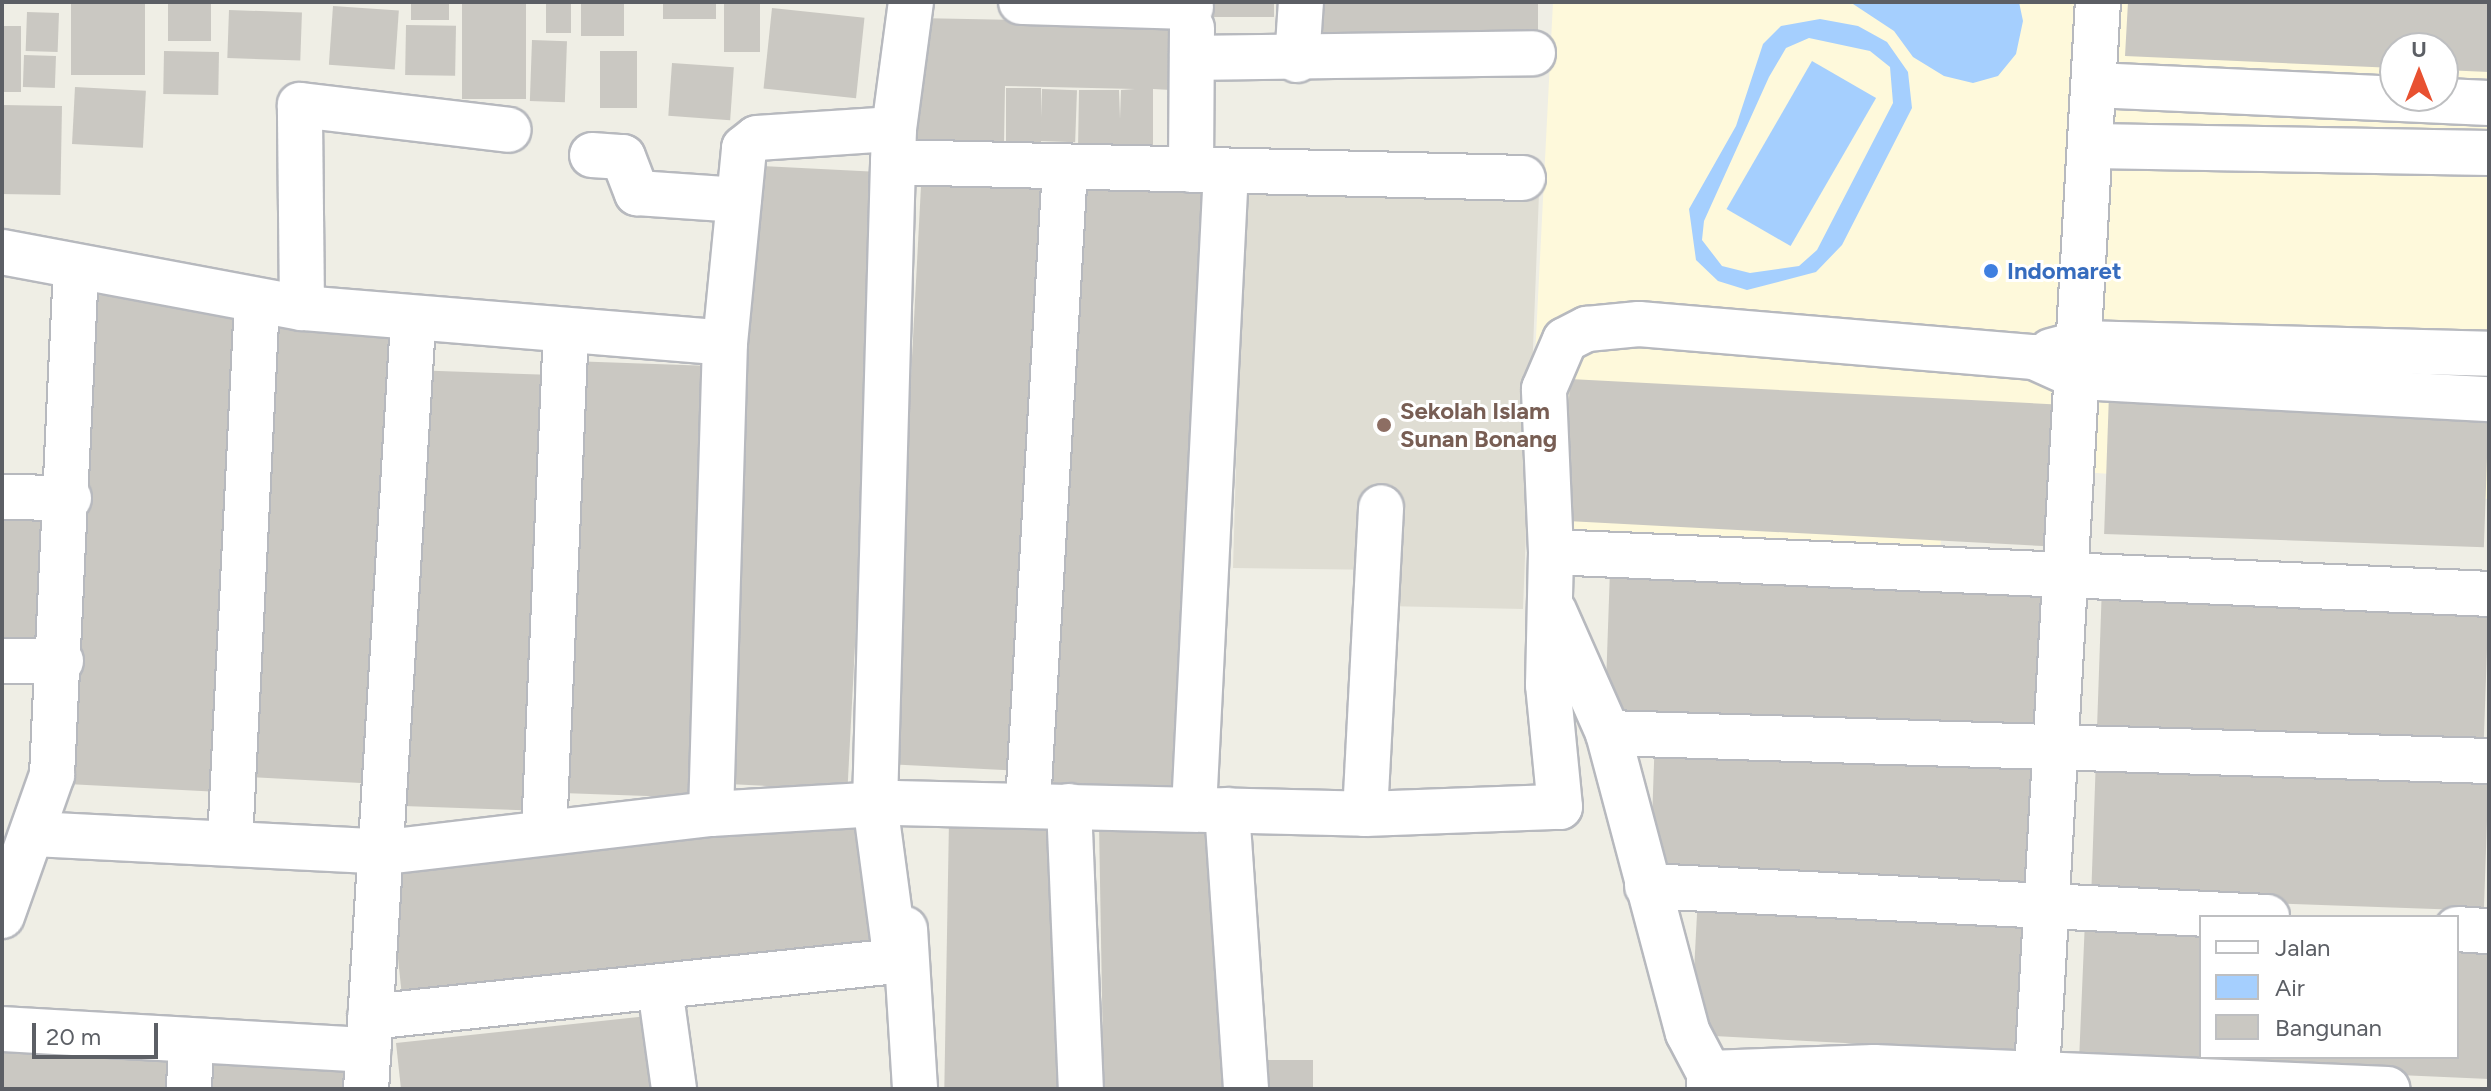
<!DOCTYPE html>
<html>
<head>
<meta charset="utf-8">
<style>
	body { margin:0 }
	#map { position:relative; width:2491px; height:1091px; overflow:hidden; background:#efeee5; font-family:Figtree,sans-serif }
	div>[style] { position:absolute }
	.commercial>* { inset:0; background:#fef9db }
	.education>* { inset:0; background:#dfddd3 }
	.water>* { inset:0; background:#a5cffe; transform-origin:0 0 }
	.building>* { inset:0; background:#cac8c2; transform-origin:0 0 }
	.roads { filter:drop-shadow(2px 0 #b7b9be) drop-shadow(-2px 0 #b7b9be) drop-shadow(0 2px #b7b9be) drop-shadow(0 -2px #b7b9be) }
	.minor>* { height:44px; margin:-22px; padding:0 22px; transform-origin:22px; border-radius:22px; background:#fff }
	.dots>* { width:22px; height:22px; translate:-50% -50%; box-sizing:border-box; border:4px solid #fff; border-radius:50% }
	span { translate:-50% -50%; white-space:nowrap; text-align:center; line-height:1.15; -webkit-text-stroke:6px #fff; paint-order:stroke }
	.shop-label { font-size:24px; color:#366cbe; font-weight:700 }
	.left { translate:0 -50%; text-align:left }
	.education-label { font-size:24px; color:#785e54; font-weight:700 }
	.frame { position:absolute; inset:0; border:4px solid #5c5f65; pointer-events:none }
	.legend { position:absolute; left:2199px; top:915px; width:260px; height:144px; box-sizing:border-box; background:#fff; border:2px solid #bebfc1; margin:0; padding:10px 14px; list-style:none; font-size:24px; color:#5c5f65 }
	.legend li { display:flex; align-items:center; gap:16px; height:40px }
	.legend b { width:40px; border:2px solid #bebfc1 }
	.north { position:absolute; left:2379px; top:32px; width:80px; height:80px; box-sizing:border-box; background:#fff; border:2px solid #bebfc1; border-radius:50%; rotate:0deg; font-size:22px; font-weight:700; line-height:32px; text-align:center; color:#5c5f65 }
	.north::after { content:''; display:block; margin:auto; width:28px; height:36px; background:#e85131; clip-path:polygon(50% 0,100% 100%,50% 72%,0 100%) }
	.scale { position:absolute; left:32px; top:1023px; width:126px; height:36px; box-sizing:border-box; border:4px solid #5c5f65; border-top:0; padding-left:10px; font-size:24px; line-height:28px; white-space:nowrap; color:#5c5f65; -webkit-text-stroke:6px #fff; paint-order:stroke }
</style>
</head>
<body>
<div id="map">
	<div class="commercial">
		<i style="clip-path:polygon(evenodd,1553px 2px,2489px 2px,2489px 499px,1946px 463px,1940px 555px,1526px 534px,1553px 2px,2395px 48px,2443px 48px,2443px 96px,2395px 96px,2395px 48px)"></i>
	</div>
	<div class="education">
		<i style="clip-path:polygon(1245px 157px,1540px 167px,1523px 609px,1385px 606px,1385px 570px,1233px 568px)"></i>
	</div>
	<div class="water">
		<i style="clip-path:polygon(1850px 2px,2019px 2px,2023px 21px,2016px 54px,1998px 76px,1973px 83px,1944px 76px,1913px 57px,1894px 31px)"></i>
		<i style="clip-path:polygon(evenodd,1820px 19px,1858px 26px,1887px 42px,1908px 72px,1912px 108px,1842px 245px,1816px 272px,1747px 290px,1718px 281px,1696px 260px,1689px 209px,1736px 126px,1763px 44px,1781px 26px,1820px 19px,1809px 38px,1870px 51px,1890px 67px,1893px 103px,1817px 250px,1799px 266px,1750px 273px,1722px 266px,1702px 240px,1704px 221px,1769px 77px,1786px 48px,1809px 38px)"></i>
		<i style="left:1812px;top:61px;width:74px;height:171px;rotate:30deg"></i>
	</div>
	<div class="building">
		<i style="left:71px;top:2px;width:74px;height:73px"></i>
		<i style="left:168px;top:2px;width:43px;height:39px"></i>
		<i style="left:411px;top:2px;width:38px;height:18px"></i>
		<i style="left:462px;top:2px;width:64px;height:97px"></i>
		<i style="left:546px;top:2px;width:25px;height:31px"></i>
		<i style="left:581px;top:2px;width:43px;height:34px"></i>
		<i style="left:663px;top:2px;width:53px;height:17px"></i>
		<i style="left:724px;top:2px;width:36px;height:50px"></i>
		<i style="left:1214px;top:2px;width:60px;height:15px"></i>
		<i style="left:1317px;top:2px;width:221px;height:44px"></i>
		<i style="clip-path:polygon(2128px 2px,2489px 2px,2489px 72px,2443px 70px,2443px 48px,2395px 48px,2395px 68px,2125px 56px)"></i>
		<i style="left:333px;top:6px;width:66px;height:59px;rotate:4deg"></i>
		<i style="left:772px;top:8px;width:93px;height:81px;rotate:6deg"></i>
		<i style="left:229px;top:10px;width:73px;height:48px;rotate:2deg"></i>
		<i style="left:27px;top:12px;width:32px;height:39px;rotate:2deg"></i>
		<i style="clip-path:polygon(917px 18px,1173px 23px,1171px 90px,1153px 89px,1153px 157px,1078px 149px,1079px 90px,1119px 90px,1120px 119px,1121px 90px,1135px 89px,1005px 86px,1004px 144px,915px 143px)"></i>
		<i style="left:406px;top:25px;width:50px;height:50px;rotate:1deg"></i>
		<i style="left:2px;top:26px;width:19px;height:66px"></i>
		<i style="left:532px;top:40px;width:35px;height:61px;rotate:2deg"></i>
		<i style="left:164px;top:51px;width:55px;height:43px;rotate:1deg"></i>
		<i style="left:600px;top:51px;width:37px;height:57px"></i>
		<i style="left:24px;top:55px;width:32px;height:32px;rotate:2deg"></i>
		<i style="left:672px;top:63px;width:62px;height:53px;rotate:4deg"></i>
		<i style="left:75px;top:87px;width:71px;height:57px;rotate:3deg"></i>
		<i style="left:1006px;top:88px;width:35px;height:71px"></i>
		<i style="left:1042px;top:89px;width:35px;height:52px;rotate:2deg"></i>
		<i style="left:2px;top:105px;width:60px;height:89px;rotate:1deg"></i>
		<i style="left:745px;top:165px;width:135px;height:619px;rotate:3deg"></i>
		<i style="left:922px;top:167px;width:135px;height:598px;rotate:3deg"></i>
		<i style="left:1073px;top:174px;width:135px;height:619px;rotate:3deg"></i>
		<i style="left:98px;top:295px;width:148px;height:490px;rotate:3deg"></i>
		<i style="left:259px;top:324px;width:149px;height:453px;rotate:3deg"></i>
		<i style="left:570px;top:361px;width:142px;height:432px;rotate:2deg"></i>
		<i style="left:411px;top:370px;width:144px;height:436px;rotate:2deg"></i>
		<i style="left:1570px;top:379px;width:492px;height:142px;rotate:3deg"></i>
		<i style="left:2109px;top:394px;width:380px;height:140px;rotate:2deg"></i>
		<i style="left:2px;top:512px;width:50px;height:141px;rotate:2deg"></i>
		<i style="left:1610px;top:570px;width:440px;height:141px;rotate:2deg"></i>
		<i style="left:2102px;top:585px;width:387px;height:141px;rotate:2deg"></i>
		<i style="left:1655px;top:735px;width:380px;height:138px;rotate:2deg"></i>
		<i style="left:2096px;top:757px;width:393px;height:140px;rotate:2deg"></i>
		<i style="left:864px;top:819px;width:134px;height:478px;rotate:84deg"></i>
		<i style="left:949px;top:820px;width:114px;height:269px;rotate:1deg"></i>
		<i style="left:1222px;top:823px;width:266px;height:123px;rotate:89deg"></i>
		<i style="left:1698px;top:895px;width:337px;height:140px;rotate:3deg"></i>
		<i style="clip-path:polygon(2085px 920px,2201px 925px,2201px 1057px,2457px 1057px,2457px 936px,2489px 938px,2489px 1079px,2079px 1061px)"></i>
		<i style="clip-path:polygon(657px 1015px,665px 1089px,401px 1089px,396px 1043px)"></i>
		<i style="clip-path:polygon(2px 1047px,184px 1055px,183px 1089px,2px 1089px)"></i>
		<i style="clip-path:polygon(205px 1056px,353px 1062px,352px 1089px,203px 1089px)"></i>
		<i style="left:1263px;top:1060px;width:50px;height:29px"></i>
	</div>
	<div class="roads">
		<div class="minor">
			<i style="left:1021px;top:2px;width:170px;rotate:1.7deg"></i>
			<i style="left:1192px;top:58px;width:341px;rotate:-0.8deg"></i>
			<i style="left:1297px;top:60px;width:58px;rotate:-86.1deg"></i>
			<i style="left:2094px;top:85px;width:395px;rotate:2.6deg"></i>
			<i style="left:2093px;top:146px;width:396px;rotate:1deg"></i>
			<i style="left:592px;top:155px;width:31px;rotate:4deg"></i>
			<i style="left:623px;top:157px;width:39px;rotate:69deg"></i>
			<i style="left:637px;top:193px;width:102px;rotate:3.9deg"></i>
			<i style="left:893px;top:162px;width:630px;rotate:1.45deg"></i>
			<i style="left:1191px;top:170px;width:142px;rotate:-89.6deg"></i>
			<i style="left:2px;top:252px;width:305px;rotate:10.6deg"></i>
			<i style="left:302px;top:308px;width:424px;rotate:4.7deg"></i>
			<i style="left:302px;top:308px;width:203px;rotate:-90.6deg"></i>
			<i style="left:300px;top:105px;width:210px;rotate:6.8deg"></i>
			<i style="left:2051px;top:351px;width:30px;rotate:-15deg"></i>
			<i style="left:2080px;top:343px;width:409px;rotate:1.5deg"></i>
			<i style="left:2px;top:497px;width:67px;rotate:0.9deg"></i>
			<i style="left:1551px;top:552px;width:163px;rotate:-92.5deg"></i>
			<i style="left:1544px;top:389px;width:53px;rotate:-66.8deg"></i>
			<i style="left:1565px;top:340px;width:25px;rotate:-27deg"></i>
			<i style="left:1587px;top:329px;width:52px;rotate:-5.5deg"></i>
			<i style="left:1639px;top:324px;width:396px;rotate:4.8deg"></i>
			<i style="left:2034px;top:357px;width:48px;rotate:24.4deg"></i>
			<i style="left:2078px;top:377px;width:412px;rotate:3.1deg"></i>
			<i style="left:1554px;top:611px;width:133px;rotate:66.1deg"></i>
			<i style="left:1608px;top:733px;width:310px;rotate:75.1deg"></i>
			<i style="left:1688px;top:1033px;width:45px;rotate:62.3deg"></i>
			<i style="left:2px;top:661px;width:59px"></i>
			<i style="left:1608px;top:733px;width:881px;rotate:1.82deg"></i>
			<i style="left:1028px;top:804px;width:636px;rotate:-86.67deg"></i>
			<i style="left:1069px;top:806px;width:283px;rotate:87.6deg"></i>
			<i style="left:1194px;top:809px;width:639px;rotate:-87.13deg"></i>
			<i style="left:1227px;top:810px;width:280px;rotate:86.1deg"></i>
			<i style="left:711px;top:814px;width:471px;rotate:-88.3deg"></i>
			<i style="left:725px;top:343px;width:196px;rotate:-84.4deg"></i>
			<i style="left:744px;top:148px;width:16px;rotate:-38deg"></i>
			<i style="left:757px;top:138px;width:137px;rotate:-3.8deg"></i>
			<i style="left:1365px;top:814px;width:307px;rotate:-87deg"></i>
			<i style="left:544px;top:833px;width:497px;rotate:-87.5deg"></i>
			<i style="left:34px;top:834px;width:352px;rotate:2.9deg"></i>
			<i style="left:386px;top:852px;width:327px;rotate:-6.7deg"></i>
			<i style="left:711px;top:814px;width:184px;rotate:-3.4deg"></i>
			<i style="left:895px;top:803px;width:470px;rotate:1.3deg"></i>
			<i style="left:1365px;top:814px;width:195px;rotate:-2.1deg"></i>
			<i style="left:1560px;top:807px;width:123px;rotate:-95.6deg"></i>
			<i style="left:1548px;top:685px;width:133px;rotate:-88.7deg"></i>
			<i style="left:1551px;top:552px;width:939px;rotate:2.56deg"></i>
			<i style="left:230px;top:842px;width:542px;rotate:-87.14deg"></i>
			<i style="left:1647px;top:886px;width:621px;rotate:2.86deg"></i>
			<i style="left:2px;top:916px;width:150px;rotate:-70.5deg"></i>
			<i style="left:52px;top:775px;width:508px;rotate:-87.29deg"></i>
			<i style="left:905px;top:929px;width:160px;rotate:86.4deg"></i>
			<i style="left:2457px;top:929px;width:32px;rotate:4deg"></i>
			<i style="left:660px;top:988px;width:102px;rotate:82.1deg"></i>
			<i style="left:370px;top:1017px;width:529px;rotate:-6.08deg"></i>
			<i style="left:896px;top:961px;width:158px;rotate:-97.6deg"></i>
			<i style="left:875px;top:804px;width:675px;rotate:-88.39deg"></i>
			<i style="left:894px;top:129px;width:128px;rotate:-82.4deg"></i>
			<i style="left:2px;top:1029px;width:367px;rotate:3.3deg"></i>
			<i style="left:189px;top:1089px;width:48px;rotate:-87.6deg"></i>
			<i style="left:366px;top:1089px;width:768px;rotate:-86.49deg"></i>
			<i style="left:1709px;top:1089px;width:16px;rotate:-90deg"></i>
			<i style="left:1709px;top:1073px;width:165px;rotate:-2.1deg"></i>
			<i style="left:1874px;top:1067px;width:514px;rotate:2.45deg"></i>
			<i style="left:2036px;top:1089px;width:1089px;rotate:-86.74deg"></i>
		</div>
	</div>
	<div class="dots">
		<i style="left:1991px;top:271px;background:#3f7fe0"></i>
		<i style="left:1384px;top:425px;background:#8d6e63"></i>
	</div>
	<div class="shop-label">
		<span class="left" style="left:2007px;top:271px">Indomaret</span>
	</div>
	<div class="education-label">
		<span class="left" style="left:1400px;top:425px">Sekolah Islam<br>Sunan Bonang</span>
	</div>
	<div class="frame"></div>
	<ul class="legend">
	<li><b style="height:10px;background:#fff"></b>Jalan</li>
	<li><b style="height:22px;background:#a5cffe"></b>Air</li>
	<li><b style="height:22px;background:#cac8c2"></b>Bangunan</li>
	</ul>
	<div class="north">U</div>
	<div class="scale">20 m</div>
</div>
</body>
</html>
